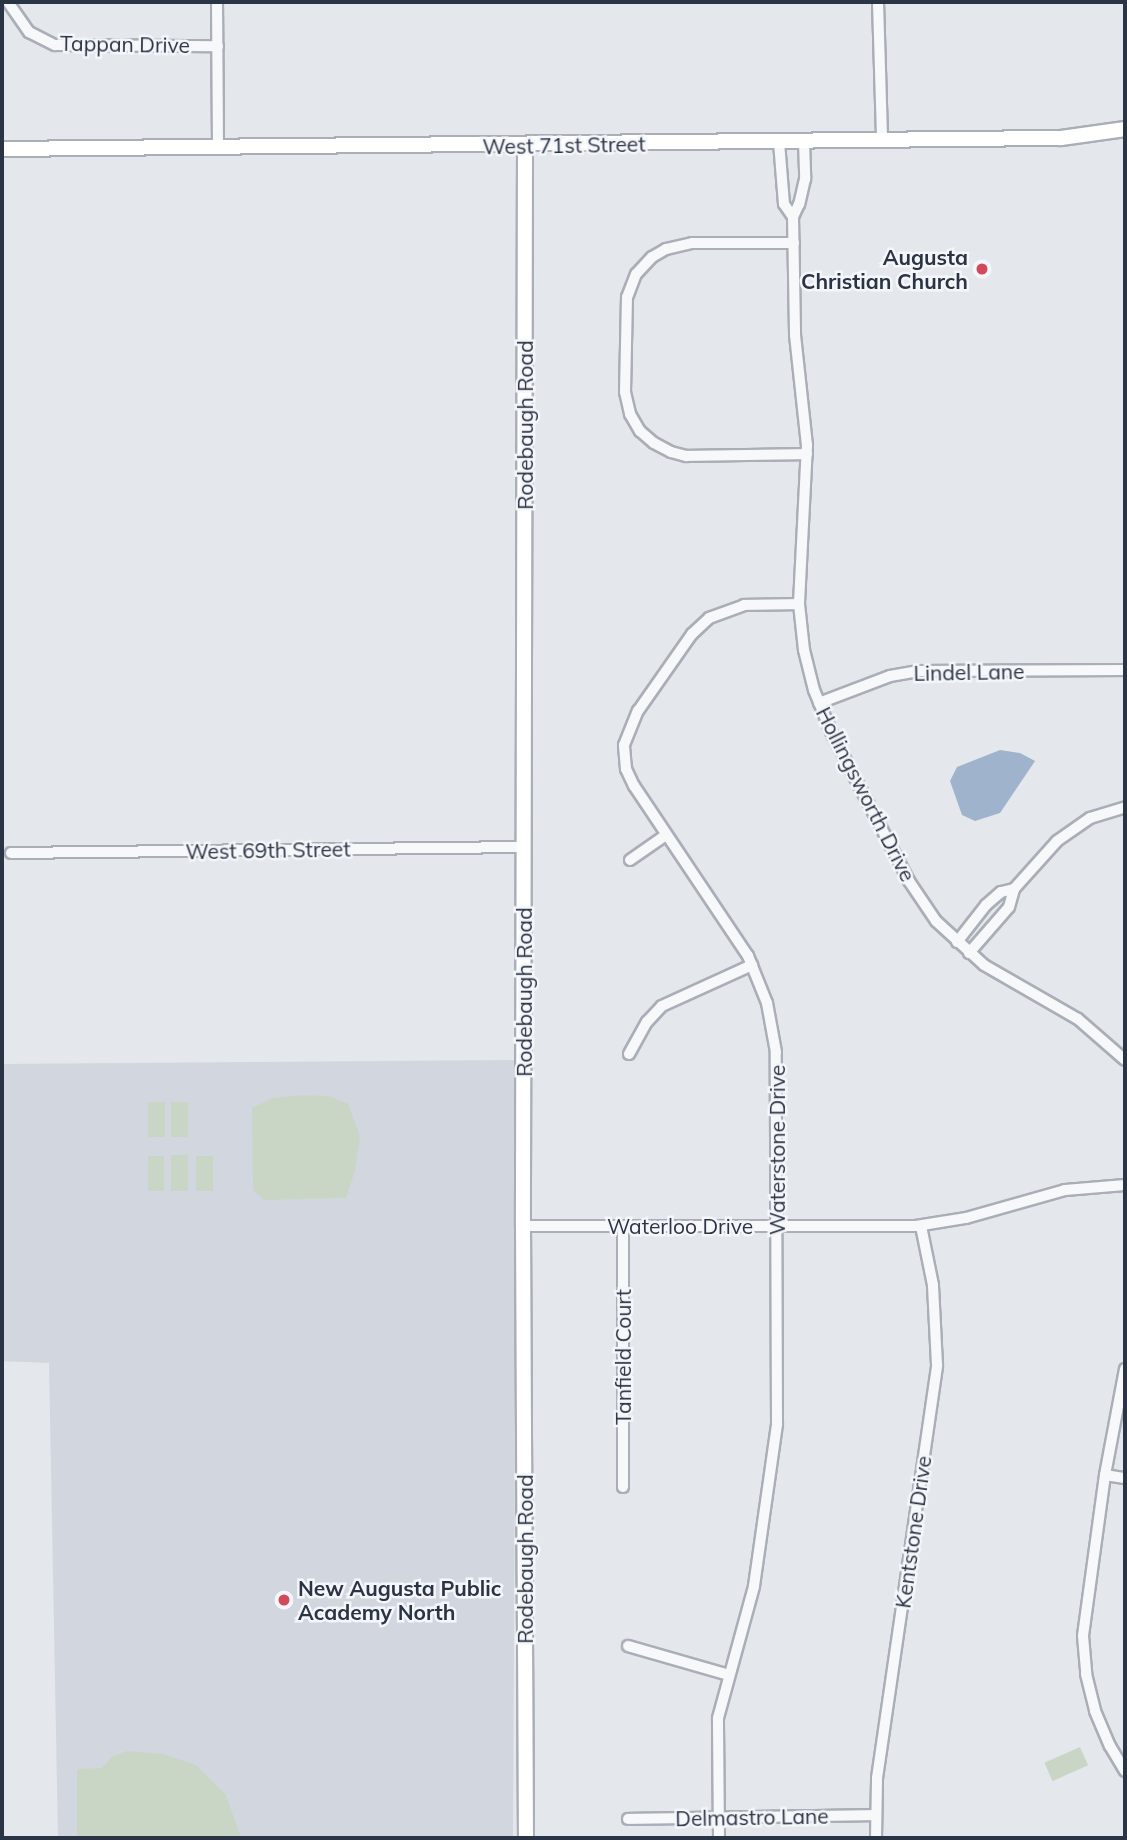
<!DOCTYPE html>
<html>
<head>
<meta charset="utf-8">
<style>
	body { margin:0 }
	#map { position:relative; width:1127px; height:1840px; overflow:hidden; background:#e4e7ec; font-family:Mulish,sans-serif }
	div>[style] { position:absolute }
	.built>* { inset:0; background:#d2d6de }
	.green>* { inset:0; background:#c9d6c5; transform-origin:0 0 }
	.water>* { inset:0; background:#9fb4cc }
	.roads { filter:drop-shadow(2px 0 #a9aeb7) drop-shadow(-2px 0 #a9aeb7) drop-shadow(0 2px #a9aeb7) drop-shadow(0 -2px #a9aeb7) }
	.street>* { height:10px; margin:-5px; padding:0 5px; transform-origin:5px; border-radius:5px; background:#f7f8fa }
	.secondary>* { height:14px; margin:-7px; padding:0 7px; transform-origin:7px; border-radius:7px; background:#fff }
	.dots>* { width:19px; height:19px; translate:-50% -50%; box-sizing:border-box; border:4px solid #f4f6f9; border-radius:50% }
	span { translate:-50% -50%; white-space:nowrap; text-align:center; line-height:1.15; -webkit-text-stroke:5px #f4f6f9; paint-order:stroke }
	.street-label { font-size:21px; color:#2b3445 }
	.poi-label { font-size:21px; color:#2b3445; font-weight:700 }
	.right { translate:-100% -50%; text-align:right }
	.left { translate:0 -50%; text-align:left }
	.frame { position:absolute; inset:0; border:4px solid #2b3445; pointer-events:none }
</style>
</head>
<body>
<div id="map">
	<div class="built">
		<i style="clip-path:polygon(517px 1060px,513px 1838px,58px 1838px,49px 1363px,2px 1361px,2px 1064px)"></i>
	</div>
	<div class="green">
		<i style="clip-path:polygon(301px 1095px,329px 1096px,348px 1104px,360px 1136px,355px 1170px,346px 1198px,264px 1200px,253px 1190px,252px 1108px,273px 1098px)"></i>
		<i style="left:148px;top:1102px;width:17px;height:35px"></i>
		<i style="left:171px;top:1102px;width:17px;height:35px"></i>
		<i style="left:188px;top:1155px;width:36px;height:17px;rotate:90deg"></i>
		<i style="left:148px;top:1156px;width:16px;height:35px"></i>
		<i style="left:196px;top:1156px;width:17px;height:35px"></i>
		<i style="left:1080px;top:1747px;width:20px;height:39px;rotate:66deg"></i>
		<i style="clip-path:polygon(127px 1751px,163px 1754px,196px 1765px,226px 1795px,241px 1838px,77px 1838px,77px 1769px,102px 1768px,111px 1757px)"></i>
	</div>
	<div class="water">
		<i style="clip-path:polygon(1000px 750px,1020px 753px,1035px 761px,1000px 813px,975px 821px,962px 815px,950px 781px,957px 767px)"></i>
	</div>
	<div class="roads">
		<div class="street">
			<i style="left:8px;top:2px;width:37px;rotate:55deg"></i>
			<i style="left:29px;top:32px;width:29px;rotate:27deg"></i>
			<i style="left:55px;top:45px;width:163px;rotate:0.4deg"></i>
			<i style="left:217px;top:2px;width:145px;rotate:89.6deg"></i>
			<i style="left:878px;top:2px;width:138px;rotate:88.3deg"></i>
			<i style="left:779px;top:142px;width:62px;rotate:85.4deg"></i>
			<i style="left:784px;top:204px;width:16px;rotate:55deg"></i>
			<i style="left:804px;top:142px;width:37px;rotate:88deg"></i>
			<i style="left:805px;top:179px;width:26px;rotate:103deg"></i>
			<i style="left:799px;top:204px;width:14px;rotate:115deg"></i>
			<i style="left:793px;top:217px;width:118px;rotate:89deg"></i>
			<i style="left:795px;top:335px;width:111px;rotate:83.8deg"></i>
			<i style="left:807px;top:445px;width:159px;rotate:92.9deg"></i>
			<i style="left:799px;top:604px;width:46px;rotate:83.8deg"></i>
			<i style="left:804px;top:650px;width:41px;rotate:76deg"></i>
			<i style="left:814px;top:690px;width:50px;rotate:67.6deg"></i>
			<i style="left:833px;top:736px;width:164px;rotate:62.3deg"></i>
			<i style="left:909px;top:881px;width:48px;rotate:56deg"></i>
			<i style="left:936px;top:921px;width:65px;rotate:42.5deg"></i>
			<i style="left:984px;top:965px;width:108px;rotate:29.9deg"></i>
			<i style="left:1078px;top:1019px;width:62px;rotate:41.1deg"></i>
			<i style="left:794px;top:243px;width:102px;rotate:180deg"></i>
			<i style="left:692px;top:243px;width:27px;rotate:167deg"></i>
			<i style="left:666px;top:249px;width:16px;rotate:150deg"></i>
			<i style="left:652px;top:257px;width:23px;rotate:133deg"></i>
			<i style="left:636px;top:274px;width:25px;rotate:111deg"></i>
			<i style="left:627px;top:297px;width:95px;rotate:91.2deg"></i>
			<i style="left:625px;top:392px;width:23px;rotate:77deg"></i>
			<i style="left:630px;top:414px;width:20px;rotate:60deg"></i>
			<i style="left:640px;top:431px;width:18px;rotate:41deg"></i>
			<i style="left:654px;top:443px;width:19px;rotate:28deg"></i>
			<i style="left:671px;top:452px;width:16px;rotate:15deg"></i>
			<i style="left:686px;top:456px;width:121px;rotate:-0.9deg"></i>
			<i style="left:819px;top:703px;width:76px;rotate:-20.8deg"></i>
			<i style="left:890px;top:676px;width:29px;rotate:-10deg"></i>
			<i style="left:919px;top:671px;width:206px;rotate:-0.3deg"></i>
			<i style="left:11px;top:853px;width:514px;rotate:-0.67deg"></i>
			<i style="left:630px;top:860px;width:44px;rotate:-34.8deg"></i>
			<i style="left:957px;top:942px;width:47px;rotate:-51.9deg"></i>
			<i style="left:986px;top:905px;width:20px;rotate:-41deg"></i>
			<i style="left:1001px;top:892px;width:13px;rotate:-13deg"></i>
			<i style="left:969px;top:953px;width:61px;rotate:-49deg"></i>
			<i style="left:1009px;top:907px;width:19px;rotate:-74deg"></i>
			<i style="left:1014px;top:889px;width:64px;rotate:-48.1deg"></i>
			<i style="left:1057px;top:841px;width:40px;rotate:-34.9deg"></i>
			<i style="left:1090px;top:818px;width:37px;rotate:-17deg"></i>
			<i style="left:629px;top:1054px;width:37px;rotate:-61deg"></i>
			<i style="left:647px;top:1022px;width:22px;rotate:-47deg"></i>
			<i style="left:662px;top:1006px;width:99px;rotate:-24.5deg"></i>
			<i style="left:523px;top:1226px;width:393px"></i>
			<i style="left:916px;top:1226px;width:51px;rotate:-9.1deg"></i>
			<i style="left:966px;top:1218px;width:103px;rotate:-15.8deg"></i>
			<i style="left:1065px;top:1190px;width:60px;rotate:-4.8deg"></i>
			<i style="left:1125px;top:1369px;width:108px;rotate:100.7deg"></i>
			<i style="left:1105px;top:1475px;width:162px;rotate:97.8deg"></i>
			<i style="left:1083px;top:1636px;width:38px;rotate:85deg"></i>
			<i style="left:1086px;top:1674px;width:38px;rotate:76deg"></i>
			<i style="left:1095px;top:1711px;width:38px;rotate:67deg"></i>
			<i style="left:1110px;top:1746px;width:29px;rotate:59deg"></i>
			<i style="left:1105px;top:1475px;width:20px;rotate:9deg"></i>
			<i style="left:623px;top:1487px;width:261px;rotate:-90deg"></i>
			<i style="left:628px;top:1646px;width:105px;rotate:16deg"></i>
			<i style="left:628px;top:1819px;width:247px;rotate:-0.9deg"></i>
			<i style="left:719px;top:1838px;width:120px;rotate:-90.5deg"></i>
			<i style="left:718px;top:1718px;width:137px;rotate:-74.7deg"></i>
			<i style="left:754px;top:1586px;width:164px;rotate:-81.9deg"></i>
			<i style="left:777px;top:1424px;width:372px;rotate:-90.2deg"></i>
			<i style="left:776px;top:1052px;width:50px;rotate:-100.4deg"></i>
			<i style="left:767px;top:1003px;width:51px;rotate:-112deg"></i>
			<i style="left:748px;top:956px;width:205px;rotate:-123.8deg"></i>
			<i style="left:634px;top:786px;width:19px;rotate:-115deg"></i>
			<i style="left:626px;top:769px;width:24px;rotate:-95deg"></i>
			<i style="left:624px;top:745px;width:37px;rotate:-68deg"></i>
			<i style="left:638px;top:711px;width:94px;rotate:-55deg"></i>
			<i style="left:692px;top:634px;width:23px;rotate:-43deg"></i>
			<i style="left:709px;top:618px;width:37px;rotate:-20deg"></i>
			<i style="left:744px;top:605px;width:55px;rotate:-1deg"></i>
			<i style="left:876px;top:1838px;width:60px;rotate:-89deg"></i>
			<i style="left:877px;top:1778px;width:417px;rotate:-81.7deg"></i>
			<i style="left:937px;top:1365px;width:80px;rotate:-92.9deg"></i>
			<i style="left:933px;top:1285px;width:60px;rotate:-101.5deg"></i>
		</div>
		<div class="secondary">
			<i style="left:525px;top:145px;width:1081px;rotate:90.11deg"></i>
			<i style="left:523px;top:1226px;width:612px;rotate:89.72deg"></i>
			<i style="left:2px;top:149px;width:1059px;rotate:-0.6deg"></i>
			<i style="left:1061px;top:138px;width:65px;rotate:-8deg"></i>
		</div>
	</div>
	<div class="dots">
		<i style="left:982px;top:269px;background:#d1495b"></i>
		<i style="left:284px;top:1600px;background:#d1495b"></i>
	</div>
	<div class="street-label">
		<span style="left:125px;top:44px;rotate:1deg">Tappan Drive</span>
		<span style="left:564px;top:145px;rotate:-1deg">West 71st Street</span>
		<span style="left:525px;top:425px;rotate:-90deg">Rodebaugh Road</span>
		<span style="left:969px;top:672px;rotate:-1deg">Lindel Lane</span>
		<span style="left:866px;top:794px;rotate:63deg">Hollingsworth Drive</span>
		<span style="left:268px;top:850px;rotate:-1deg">West 69th Street</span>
		<span style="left:524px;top:992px;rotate:-90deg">Rodebaugh Road</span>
		<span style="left:777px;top:1150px;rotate:-90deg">Waterstone Drive</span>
		<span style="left:680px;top:1226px">Waterloo Drive</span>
		<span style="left:623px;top:1357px;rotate:-90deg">Tanfield Court</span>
		<span style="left:913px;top:1532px;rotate:-82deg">Kentstone Drive</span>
		<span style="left:525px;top:1559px;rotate:-90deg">Rodebaugh Road</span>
		<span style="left:752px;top:1817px;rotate:-1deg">Delmastro Lane</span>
	</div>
	<div class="poi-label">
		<span class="right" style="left:968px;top:269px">Augusta<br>Christian Church</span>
		<span class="left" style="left:298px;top:1600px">New Augusta Public<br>Academy North</span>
	</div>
	<div class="frame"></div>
</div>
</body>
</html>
